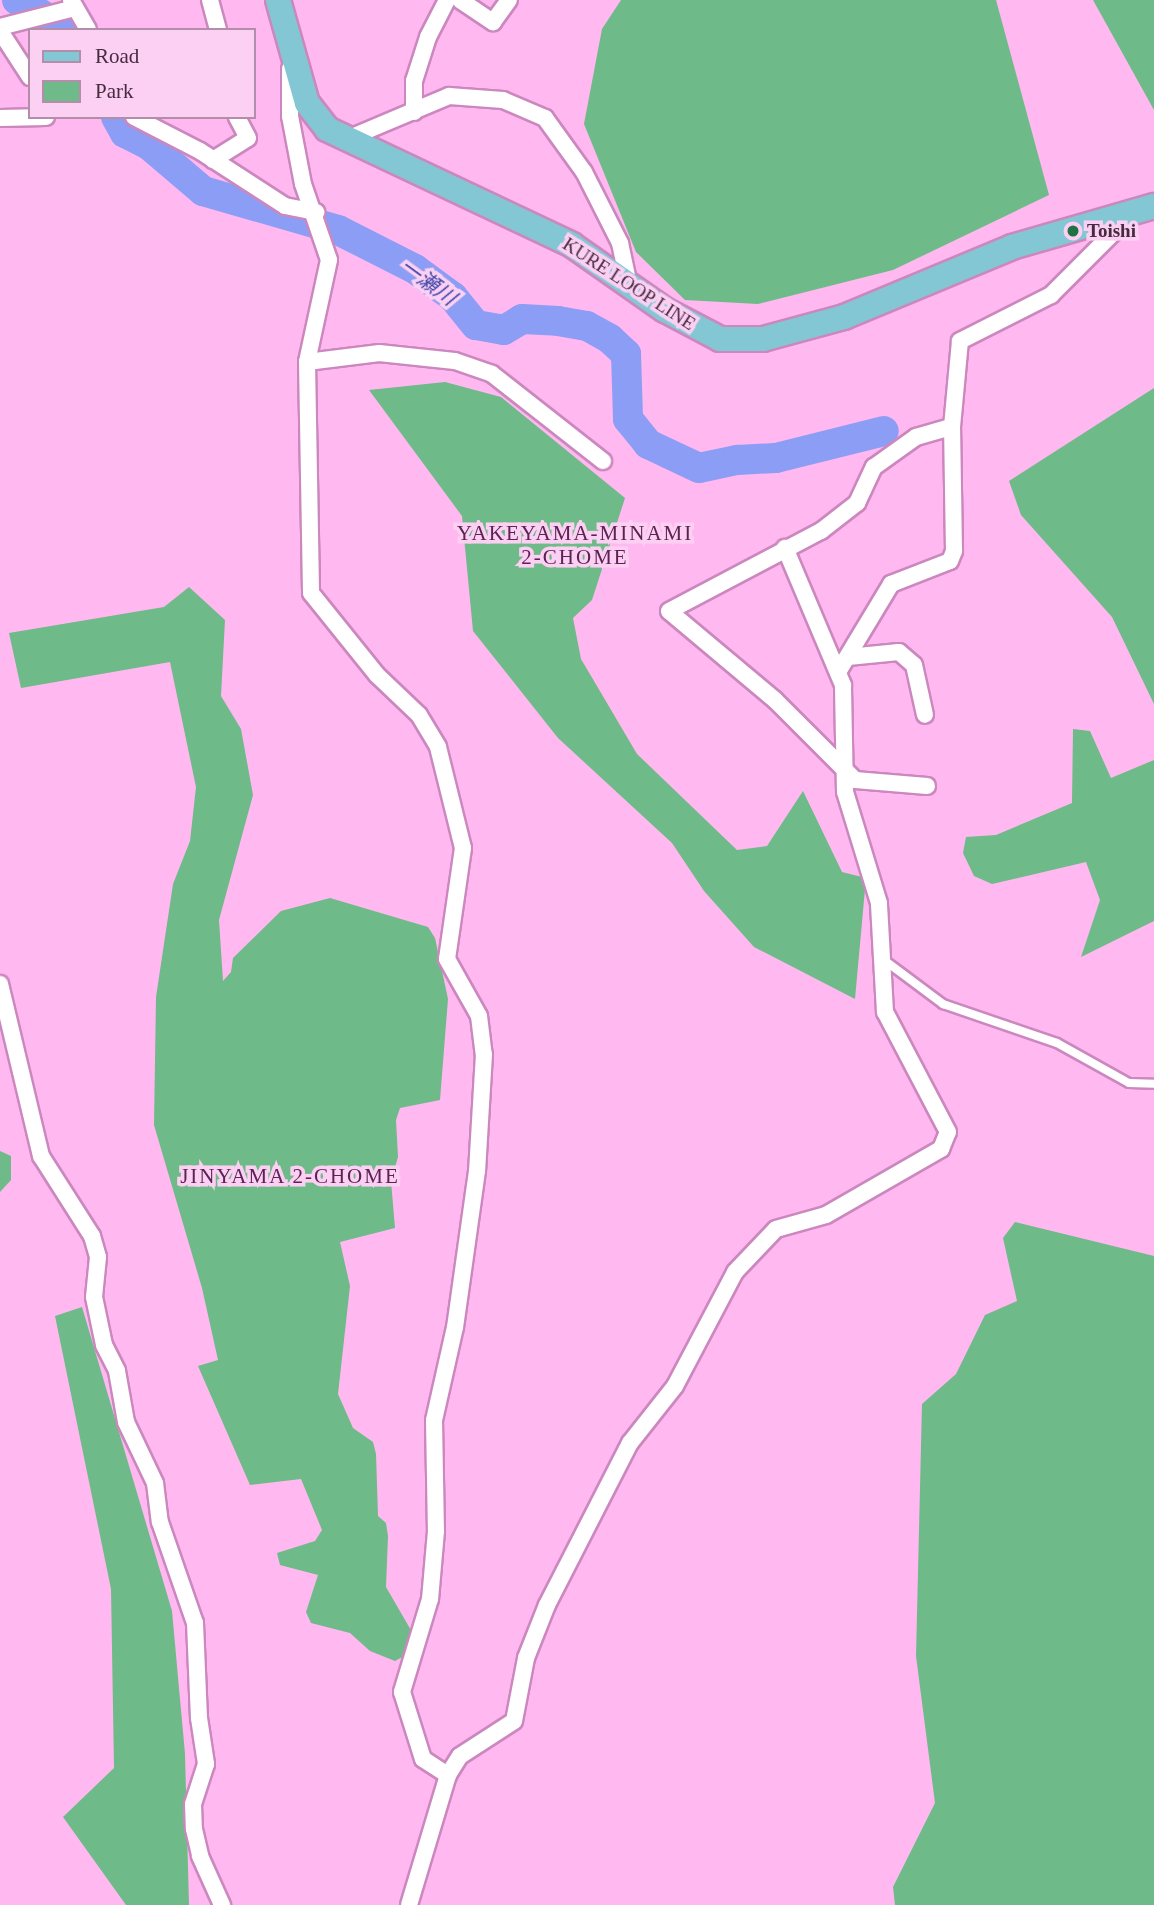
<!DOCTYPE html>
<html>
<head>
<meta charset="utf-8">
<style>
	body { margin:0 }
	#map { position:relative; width:1154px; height:1905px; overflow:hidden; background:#ffb8f0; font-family:"Times New Roman","Noto Sans JP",serif }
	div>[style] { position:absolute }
	.green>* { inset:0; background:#6eba88 }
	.river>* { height:30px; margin:-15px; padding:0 15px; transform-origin:15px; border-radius:15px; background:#8b9df4 }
	.roads { filter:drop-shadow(2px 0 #cb88be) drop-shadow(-2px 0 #cb88be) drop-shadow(0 2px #cb88be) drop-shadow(0 -2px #cb88be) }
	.lane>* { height:8px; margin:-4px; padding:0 4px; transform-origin:4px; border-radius:4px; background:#fff }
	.street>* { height:16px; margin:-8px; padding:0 8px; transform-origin:8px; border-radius:8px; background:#fff }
	.primary>* { height:24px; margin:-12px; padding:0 12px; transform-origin:12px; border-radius:12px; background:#84c7d4 }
	.dots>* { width:19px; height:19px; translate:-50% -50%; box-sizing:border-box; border:4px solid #fcd0f2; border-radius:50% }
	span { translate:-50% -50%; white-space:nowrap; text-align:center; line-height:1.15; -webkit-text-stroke:7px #fcd0f2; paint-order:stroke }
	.poi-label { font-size:19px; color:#462a40; font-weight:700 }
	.left { translate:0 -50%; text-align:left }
	.street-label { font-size:19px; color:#462a40 }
	.water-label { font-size:21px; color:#3b45a8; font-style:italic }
	.neighbourhood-label { font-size:21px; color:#5d2254; letter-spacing:2px }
	.legend { position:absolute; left:28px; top:28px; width:228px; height:91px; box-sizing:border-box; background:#fcd0f2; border:2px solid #b38eab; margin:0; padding:9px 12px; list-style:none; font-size:21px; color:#462a40 }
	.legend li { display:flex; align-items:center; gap:14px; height:35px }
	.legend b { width:35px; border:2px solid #b38eab }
</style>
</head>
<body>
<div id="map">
	<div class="green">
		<i style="clip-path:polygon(621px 0,996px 0,1049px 195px,893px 270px,758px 304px,685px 300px,636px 252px,584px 124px,602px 29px)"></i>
		<i style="clip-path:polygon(1093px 0,1154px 0,1154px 110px)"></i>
		<i style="clip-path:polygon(445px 382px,501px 397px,625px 498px,592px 600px,573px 618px,581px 659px,637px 754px,737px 850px,767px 846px,803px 791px,842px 872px,866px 878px,855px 999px,754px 947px,704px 891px,672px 843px,558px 738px,473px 631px,462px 516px,369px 390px)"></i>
		<i style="clip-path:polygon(1154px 388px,1154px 704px,1112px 617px,1021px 515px,1009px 481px)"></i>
		<i style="clip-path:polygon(189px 587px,225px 620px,221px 696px,241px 729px,253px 795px,219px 920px,223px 981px,231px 972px,233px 958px,281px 911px,330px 898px,428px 927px,435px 938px,448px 999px,440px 1100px,400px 1108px,396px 1120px,398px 1157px,391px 1181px,395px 1228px,340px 1242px,350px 1286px,338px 1394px,353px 1428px,373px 1442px,376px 1454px,378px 1516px,386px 1523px,388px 1536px,386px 1587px,412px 1632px,406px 1655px,395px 1661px,370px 1651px,350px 1633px,311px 1623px,306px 1612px,318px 1575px,280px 1565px,277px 1553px,315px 1541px,322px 1530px,301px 1479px,250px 1485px,198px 1366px,218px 1360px,202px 1288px,154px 1125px,156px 997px,173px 884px,190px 841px,196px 787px,170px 662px,21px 688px,9px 633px,164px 607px)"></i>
		<i style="clip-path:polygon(1073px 729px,1090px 731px,1111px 778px,1154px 760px,1154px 921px,1081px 957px,1100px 900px,1086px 862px,992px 884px,974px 876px,963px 853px,966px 837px,996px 835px,1072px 803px)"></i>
		<i style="clip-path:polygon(0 1151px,11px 1156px,11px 1180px,0 1192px)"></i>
		<i style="clip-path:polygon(1015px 1222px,1154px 1256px,1154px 1905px,895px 1905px,893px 1887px,935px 1803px,916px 1656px,922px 1404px,956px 1374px,985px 1315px,1017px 1301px,1003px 1238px)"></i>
		<i style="clip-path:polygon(82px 1307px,172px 1611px,185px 1754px,189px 1905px,126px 1905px,63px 1817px,114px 1768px,111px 1589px,55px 1316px)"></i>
	</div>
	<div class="river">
		<i style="left:17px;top:0;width:59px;rotate:30.5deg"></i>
		<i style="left:116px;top:117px;width:18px;rotate:61deg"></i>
		<i style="left:125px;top:133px;width:27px;rotate:27deg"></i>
		<i style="left:149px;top:145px;width:71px;rotate:40.4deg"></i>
		<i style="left:203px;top:191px;width:141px;rotate:16.1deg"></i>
		<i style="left:338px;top:230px;width:86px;rotate:26.9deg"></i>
		<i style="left:415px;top:269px;width:47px;rotate:36.4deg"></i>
		<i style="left:453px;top:297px;width:36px;rotate:51deg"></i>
		<i style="left:476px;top:325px;width:28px;rotate:10deg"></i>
		<i style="left:504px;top:330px;width:21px;rotate:-31deg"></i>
		<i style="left:522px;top:319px;width:36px;rotate:3deg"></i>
		<i style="left:558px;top:321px;width:29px;rotate:10deg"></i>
		<i style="left:587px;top:326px;width:26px;rotate:29deg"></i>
		<i style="left:610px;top:339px;width:22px;rotate:43deg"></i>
		<i style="left:626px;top:354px;width:65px;rotate:88.2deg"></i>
		<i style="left:628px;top:419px;width:32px;rotate:51deg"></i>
		<i style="left:648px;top:444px;width:56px;rotate:25.2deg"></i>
		<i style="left:699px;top:468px;width:39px;rotate:-12deg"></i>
		<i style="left:737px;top:460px;width:39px;rotate:-3deg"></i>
		<i style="left:776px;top:458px;width:111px;rotate:-14deg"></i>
	</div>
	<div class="roads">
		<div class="lane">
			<i style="left:884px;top:960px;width:74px;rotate:36.7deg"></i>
			<i style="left:943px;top:1004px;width:120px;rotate:18.9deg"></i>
			<i style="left:1057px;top:1043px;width:82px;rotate:29.1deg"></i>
			<i style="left:1129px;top:1083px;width:25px;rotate:2deg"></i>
		</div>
		<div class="street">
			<i style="left:71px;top:0;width:34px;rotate:60deg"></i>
			<i style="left:210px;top:0;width:31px;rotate:75deg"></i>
			<i style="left:460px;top:0;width:40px;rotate:34deg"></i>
			<i style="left:493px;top:22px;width:27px;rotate:-54deg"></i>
			<i style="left:0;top:27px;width:77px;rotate:-14.2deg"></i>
			<i style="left:0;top:31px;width:55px;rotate:56.9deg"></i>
			<i style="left:290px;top:69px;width:47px;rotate:90deg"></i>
			<i style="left:290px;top:116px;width:69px;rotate:79.2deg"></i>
			<i style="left:303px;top:184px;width:80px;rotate:71.1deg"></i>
			<i style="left:329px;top:260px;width:104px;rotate:102.2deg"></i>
			<i style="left:307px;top:362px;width:231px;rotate:89deg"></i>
			<i style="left:311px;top:593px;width:105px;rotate:51.2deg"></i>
			<i style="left:377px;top:675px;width:58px;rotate:43.6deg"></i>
			<i style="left:419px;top:715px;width:37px;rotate:59deg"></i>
			<i style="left:438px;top:747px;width:104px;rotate:76.1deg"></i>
			<i style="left:463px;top:848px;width:112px;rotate:98.2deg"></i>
			<i style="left:447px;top:959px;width:65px;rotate:60.7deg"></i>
			<i style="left:479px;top:1016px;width:38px;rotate:83deg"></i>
			<i style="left:484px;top:1054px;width:117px;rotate:93.4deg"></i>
			<i style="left:477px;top:1171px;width:158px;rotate:98deg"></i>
			<i style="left:455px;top:1327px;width:95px;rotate:102.7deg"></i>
			<i style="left:434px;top:1420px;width:111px;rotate:89deg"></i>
			<i style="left:436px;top:1531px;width:68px;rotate:95deg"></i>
			<i style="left:430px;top:1599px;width:97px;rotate:106.8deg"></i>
			<i style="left:402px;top:1692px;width:70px;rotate:72.6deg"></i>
			<i style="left:423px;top:1759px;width:30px;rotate:33deg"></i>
			<i style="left:414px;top:112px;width:31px;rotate:-90deg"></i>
			<i style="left:414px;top:81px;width:46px;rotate:-72.3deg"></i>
			<i style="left:428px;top:37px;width:42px;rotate:-62.8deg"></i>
			<i style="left:134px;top:117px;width:74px;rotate:27.3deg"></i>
			<i style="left:200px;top:151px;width:101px;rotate:32.9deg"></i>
			<i style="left:285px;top:206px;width:32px;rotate:11deg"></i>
			<i style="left:0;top:118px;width:46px;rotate:-1.2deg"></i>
			<i style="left:347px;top:139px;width:111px;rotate:-22.9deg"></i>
			<i style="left:449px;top:96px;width:54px;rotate:4.2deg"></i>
			<i style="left:503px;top:100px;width:46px;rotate:23.2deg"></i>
			<i style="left:545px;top:118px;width:67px;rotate:54.2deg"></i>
			<i style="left:584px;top:172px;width:80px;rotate:63.1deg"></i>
			<i style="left:620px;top:243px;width:39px;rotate:78deg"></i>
			<i style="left:213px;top:160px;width:41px;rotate:-32.2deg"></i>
			<i style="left:248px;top:138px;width:24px;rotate:-118deg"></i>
			<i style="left:307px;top:362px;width:73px;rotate:-7.1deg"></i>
			<i style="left:379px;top:353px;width:76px;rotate:6deg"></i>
			<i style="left:455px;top:361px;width:39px;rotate:19deg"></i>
			<i style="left:492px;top:374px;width:141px;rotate:38.1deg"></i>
			<i style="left:848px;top:657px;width:51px;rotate:-5.6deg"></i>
			<i style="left:899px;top:652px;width:20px;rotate:41deg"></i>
			<i style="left:914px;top:665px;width:51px;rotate:77.6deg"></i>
			<i style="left:838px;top:672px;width:103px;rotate:-58.9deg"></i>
			<i style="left:891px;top:584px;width:63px;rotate:-21.3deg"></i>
			<i style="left:950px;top:561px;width:11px;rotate:-68deg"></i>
			<i style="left:954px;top:551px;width:124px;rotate:-90.9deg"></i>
			<i style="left:952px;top:427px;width:86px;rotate:-84.7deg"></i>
			<i style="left:960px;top:341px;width:102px;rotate:-26.8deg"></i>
			<i style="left:1051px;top:295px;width:113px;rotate:-45deg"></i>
			<i style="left:927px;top:786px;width:72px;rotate:-175.2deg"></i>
			<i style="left:855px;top:780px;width:113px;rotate:-135deg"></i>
			<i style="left:775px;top:700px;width:138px;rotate:-140deg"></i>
			<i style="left:669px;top:611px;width:172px;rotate:-27.8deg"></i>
			<i style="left:821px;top:531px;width:46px;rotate:-37.9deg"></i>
			<i style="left:857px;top:503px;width:40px;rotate:-65deg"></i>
			<i style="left:874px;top:467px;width:52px;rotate:-35.5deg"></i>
			<i style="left:916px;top:437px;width:37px;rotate:-16deg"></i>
			<i style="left:0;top:984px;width:177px;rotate:76.6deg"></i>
			<i style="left:41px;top:1156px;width:95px;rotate:57.5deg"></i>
			<i style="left:92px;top:1236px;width:22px;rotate:74deg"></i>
			<i style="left:98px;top:1257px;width:40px;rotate:95.7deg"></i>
			<i style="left:94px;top:1297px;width:49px;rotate:78.2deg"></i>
			<i style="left:104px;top:1345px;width:29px;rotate:63deg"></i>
			<i style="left:117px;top:1371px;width:52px;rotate:80deg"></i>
			<i style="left:126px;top:1422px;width:68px;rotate:64.6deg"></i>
			<i style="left:155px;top:1483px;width:39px;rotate:83deg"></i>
			<i style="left:160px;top:1522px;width:107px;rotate:70.9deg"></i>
			<i style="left:195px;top:1623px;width:95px;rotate:87.6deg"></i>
			<i style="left:199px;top:1718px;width:47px;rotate:81.3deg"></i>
			<i style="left:206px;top:1764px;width:42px;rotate:108deg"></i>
			<i style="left:193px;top:1804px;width:25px;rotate:88deg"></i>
			<i style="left:194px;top:1829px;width:28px;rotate:77deg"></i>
			<i style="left:200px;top:1856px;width:54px;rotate:65.8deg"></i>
			<i style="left:409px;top:1905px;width:136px;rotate:-73.3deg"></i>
			<i style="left:448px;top:1775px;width:22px;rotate:-58deg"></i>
			<i style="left:460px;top:1756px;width:64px;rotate:-32.9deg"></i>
			<i style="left:514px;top:1721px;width:64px;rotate:-79.2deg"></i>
			<i style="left:526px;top:1658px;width:57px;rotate:-68.4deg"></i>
			<i style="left:547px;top:1605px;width:182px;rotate:-62.9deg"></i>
			<i style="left:630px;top:1443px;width:73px;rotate:-51.7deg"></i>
			<i style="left:675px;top:1386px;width:129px;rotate:-62.2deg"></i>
			<i style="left:735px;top:1272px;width:59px;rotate:-46.4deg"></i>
			<i style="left:776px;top:1229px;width:52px;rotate:-15.6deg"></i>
			<i style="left:826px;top:1215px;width:133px;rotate:-29.9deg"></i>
			<i style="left:941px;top:1149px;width:18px;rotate:-68deg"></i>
			<i style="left:948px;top:1132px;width:136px;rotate:-117.7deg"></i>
			<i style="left:885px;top:1012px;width:109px;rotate:-93.2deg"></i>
			<i style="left:879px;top:903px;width:116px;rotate:-107deg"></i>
			<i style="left:845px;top:792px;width:107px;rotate:-91.1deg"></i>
			<i style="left:843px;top:685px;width:149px;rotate:-112.9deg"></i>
		</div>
		<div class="primary">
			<i style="left:278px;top:0;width:107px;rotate:74.3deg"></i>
			<i style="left:307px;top:103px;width:33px;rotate:52deg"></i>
			<i style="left:327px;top:129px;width:271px;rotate:25.3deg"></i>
			<i style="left:572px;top:245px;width:113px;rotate:35deg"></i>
			<i style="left:665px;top:310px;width:62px;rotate:27.8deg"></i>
			<i style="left:720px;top:339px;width:43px"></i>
			<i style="left:763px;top:339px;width:84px;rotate:-15.2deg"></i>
			<i style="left:844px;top:317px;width:182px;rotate:-22.6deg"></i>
			<i style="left:1012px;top:247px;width:148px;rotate:-16.1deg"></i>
		</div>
	</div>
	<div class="dots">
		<i style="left:1073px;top:231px;background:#1f7243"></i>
	</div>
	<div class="poi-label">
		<span class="left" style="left:1087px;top:231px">Toishi</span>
	</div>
	<div class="street-label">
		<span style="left:629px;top:284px;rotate:33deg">KURE LOOP LINE</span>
	</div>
	<div class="water-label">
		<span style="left:428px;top:282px;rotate:36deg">一瀬川</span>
	</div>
	<div class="neighbourhood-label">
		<span style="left:575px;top:545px">YAKEYAMA-MINAMI<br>2-CHOME</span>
		<span style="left:290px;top:1176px">JINYAMA 2-CHOME</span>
	</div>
	<ul class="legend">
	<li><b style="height:9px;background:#84c7d4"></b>Road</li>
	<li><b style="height:19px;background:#6eba88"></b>Park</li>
	</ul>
</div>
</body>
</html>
